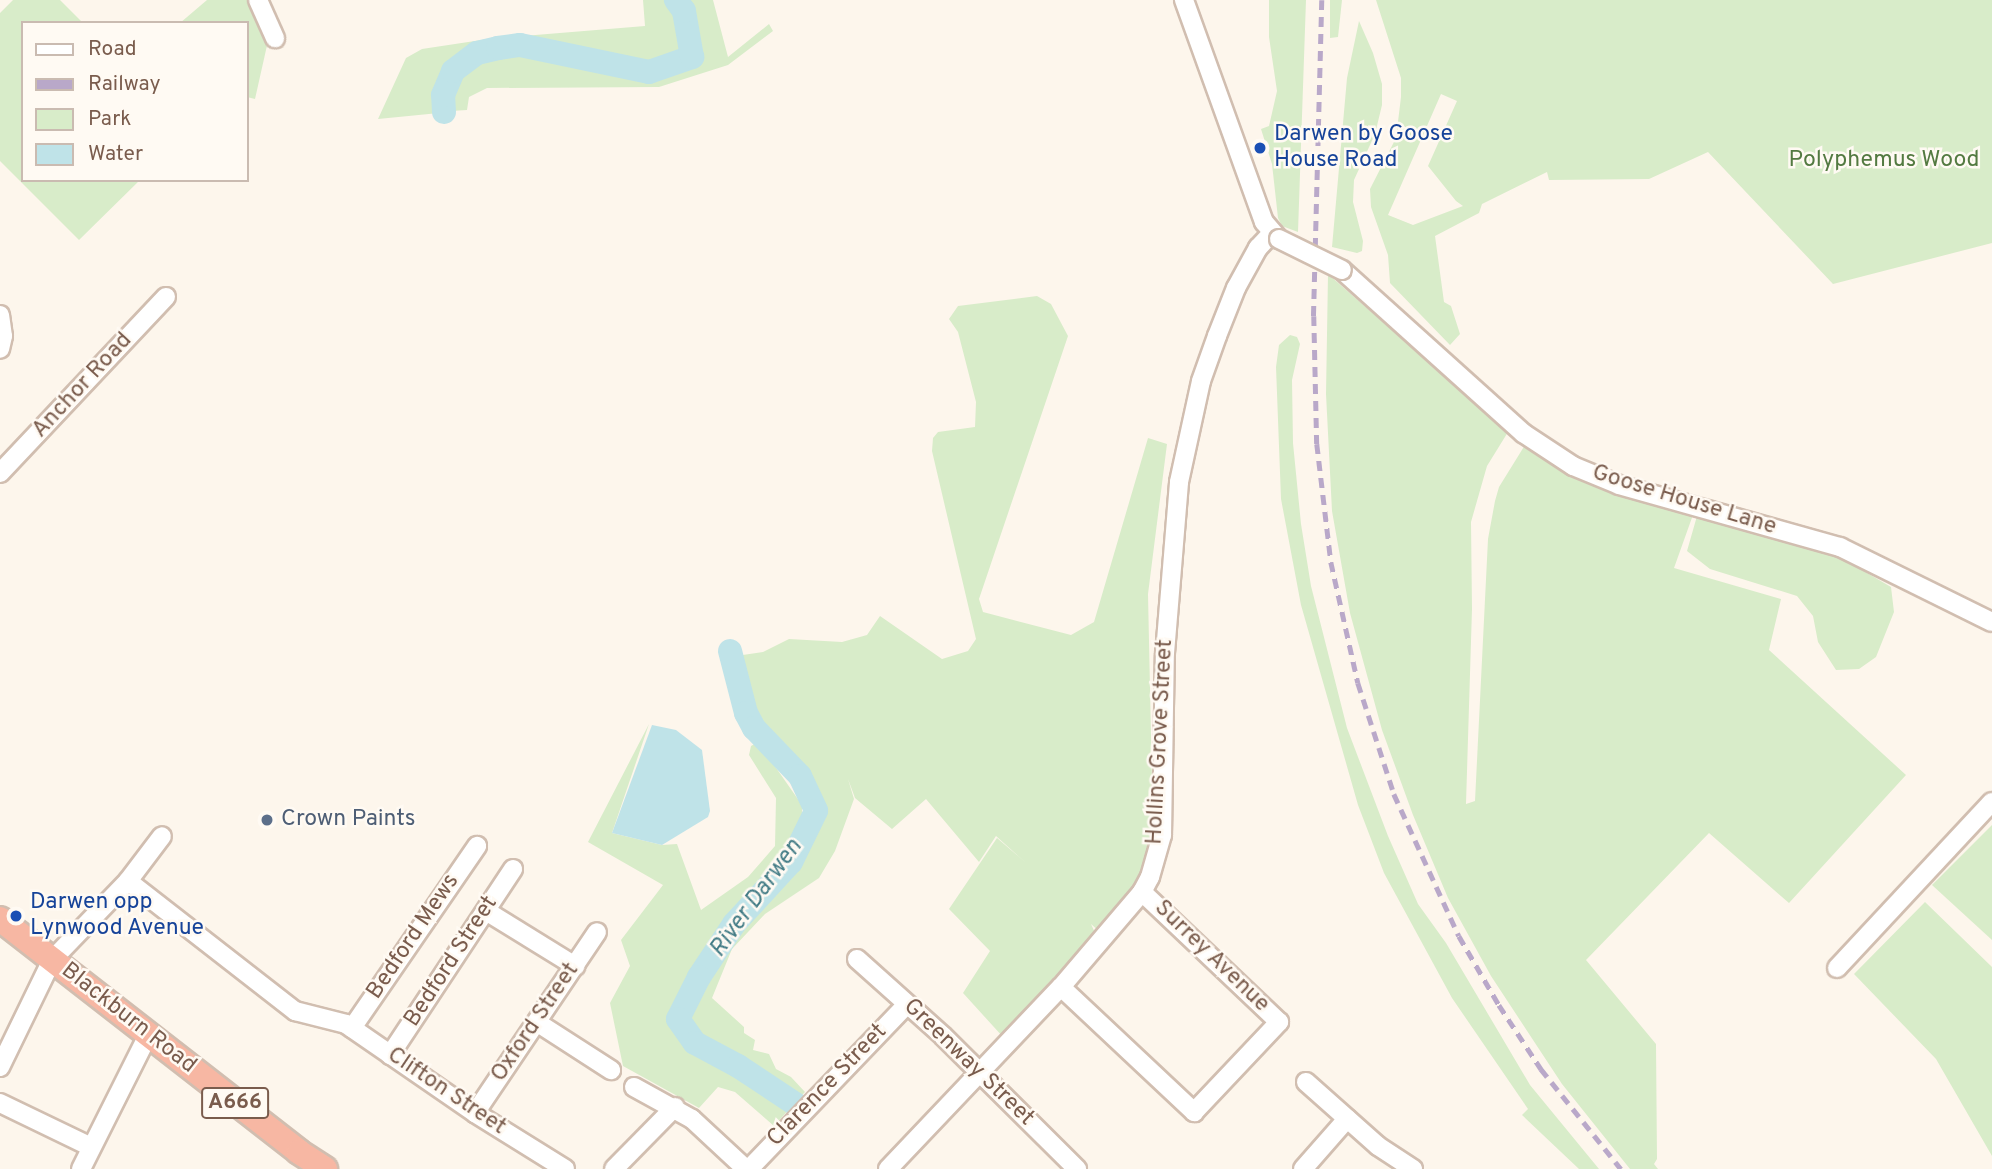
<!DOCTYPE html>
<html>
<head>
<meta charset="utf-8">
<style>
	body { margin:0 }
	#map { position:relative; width:1992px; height:1169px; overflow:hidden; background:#fdf6ec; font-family:Overpass,sans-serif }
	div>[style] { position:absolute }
	.green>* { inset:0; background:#d8ecc9 }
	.water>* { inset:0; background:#bfe3e8 }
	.river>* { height:24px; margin:-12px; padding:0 12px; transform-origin:12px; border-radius:12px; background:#bfe3e8 }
	.roads { filter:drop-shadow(2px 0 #d1beb0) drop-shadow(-2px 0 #d1beb0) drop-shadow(0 2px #d1beb0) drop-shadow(0 -2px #d1beb0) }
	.minor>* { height:18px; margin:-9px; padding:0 9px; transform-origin:9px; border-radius:9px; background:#fff }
	.highway>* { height:24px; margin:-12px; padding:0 12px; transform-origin:12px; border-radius:12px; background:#f7b7a3 }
	.rail>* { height:4.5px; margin-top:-2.25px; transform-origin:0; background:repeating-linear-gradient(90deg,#b9a8c9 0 10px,transparent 0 17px) }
	.bridges { filter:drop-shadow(2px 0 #d1beb0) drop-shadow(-2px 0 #d1beb0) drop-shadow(0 2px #d1beb0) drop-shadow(0 -2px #d1beb0) }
	.minor-bridge>* { height:18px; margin:-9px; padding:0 9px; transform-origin:9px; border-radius:9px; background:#fff }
	.dots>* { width:19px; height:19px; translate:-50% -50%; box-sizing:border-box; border:4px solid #fffaf3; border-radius:50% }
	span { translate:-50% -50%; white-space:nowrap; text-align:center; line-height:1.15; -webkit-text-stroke:5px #fffaf3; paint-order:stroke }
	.shield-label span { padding:2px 5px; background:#fffaf3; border:2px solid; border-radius:5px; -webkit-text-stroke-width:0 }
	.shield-label { font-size:21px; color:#7a5c4d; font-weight:700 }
	.transit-label { font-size:23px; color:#164399 }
	.left { translate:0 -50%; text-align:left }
	.park-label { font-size:23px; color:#537a41 }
	.street-label { font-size:23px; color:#7a5c4d }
	.service-label { font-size:23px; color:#4e5e75 }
	.water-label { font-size:24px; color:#437c86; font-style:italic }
	.legend { position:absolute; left:21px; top:21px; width:228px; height:161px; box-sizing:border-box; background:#fffaf3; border:2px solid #cabbb1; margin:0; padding:9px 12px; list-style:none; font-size:21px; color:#7a5c4d }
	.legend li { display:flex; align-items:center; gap:14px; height:35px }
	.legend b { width:35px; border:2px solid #cabbb1 }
</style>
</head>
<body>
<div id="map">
	<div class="green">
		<i style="clip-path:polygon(13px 0,60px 0,83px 23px,23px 23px,23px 180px,140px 180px,79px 240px,0 161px,0 13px)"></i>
		<i style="clip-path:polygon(207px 0,251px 0,268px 41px,255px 99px,247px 97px,247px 23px,180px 23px)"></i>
		<i style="clip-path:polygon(643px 0,670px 0,679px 14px,686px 54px,650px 67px,522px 42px,494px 45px,474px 51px,451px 68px,439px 91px,439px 113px,378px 119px,406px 58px,422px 49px,488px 39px,645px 26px)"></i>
		<i style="clip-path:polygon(684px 0,713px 0,728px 57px,769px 24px,773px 31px,728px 65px,659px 87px,487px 88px,469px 97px,467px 110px,451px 111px,458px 83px,468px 68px,483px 57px,521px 54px,651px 78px,699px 64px,690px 10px)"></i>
		<i style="clip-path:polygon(1269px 0,1306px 0,1298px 232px,1282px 226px,1278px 218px,1272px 164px,1261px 129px,1269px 126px,1277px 91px,1269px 37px)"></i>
		<i style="clip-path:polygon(1330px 0,1342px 0,1338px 37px,1330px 38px)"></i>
		<i style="clip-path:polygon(evenodd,1376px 0,1992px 0,1992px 243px,1833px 284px,1708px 152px,1649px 179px,1549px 180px,1547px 172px,1482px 204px,1479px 213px,1435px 236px,1444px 302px,1451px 306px,1460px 334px,1450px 345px,1390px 283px,1388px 255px,1371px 207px,1370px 189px,1396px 138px,1401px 97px,1401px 78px,1376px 0,1441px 94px,1457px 101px,1428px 166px,1456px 201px,1463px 206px,1413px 225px,1388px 215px,1441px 94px)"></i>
		<i style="clip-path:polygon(1359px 21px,1373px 53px,1382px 84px,1382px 105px,1375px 134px,1354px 180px,1353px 202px,1363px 241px,1362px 251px,1357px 253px,1332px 247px,1347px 78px)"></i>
		<i style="clip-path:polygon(1328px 274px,1508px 432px,1487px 466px,1471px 522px,1472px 609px,1466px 804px,1475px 801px,1488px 539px,1495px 501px,1499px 487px,1525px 445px,1564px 468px,1694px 512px,1674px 568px,1781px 599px,1769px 650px,1906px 775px,1789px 903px,1709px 833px,1586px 960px,1656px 1044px,1657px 1159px,1654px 1164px,1658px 1169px,1630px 1169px,1562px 1084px,1491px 976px,1448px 898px,1413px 815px,1382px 730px,1350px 613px,1332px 511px,1326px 394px)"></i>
		<i style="clip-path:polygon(1037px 296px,1051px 304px,1068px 336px,979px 599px,983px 612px,1071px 635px,1094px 622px,1148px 438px,1167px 444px,1148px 594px,1153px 829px,1148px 858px,1123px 907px,1101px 933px,1091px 924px,1096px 935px,1003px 1037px,963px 993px,990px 951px,949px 909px,997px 838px,1025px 862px,996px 836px,979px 862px,926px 799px,892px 829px,855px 798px,848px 779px,854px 799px,835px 851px,819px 878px,765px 914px,732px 949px,712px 998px,744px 1027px,744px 1033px,755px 1040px,753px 1050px,769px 1054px,776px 1069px,791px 1077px,805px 1092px,798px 1099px,732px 1058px,698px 1041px,683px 1018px,703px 979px,739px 926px,795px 867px,820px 811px,803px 770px,761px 725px,752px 711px,736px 656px,763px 652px,789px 639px,842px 642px,867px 635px,880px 616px,942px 659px,968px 651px,976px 639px,932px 451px,933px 438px,938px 432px,975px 427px,976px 402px,958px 332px,949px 319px,958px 306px)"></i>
		<i style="clip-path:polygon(1290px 335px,1297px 337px,1300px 344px,1292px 380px,1293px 443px,1301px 524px,1311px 586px,1347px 728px,1388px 836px,1418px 904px,1446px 943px,1530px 1085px,1599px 1169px,1579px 1169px,1522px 1115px,1528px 1109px,1452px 998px,1384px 873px,1358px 805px,1301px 605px,1281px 499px,1276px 367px,1279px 345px)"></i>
		<i style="clip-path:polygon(1697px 516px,1813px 546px,1850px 563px,1891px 587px,1894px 612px,1876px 657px,1859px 669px,1836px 670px,1818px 642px,1813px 616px,1797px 596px,1710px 569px,1687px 551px)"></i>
		<i style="clip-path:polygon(649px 724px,612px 833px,662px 845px,677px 844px,701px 910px,748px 877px,775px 846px,776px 798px,749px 755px,751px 746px,758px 742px,802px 805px,802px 822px,788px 855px,728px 921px,694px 974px,675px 1019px,693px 1046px,791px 1107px,774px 1126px,735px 1092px,718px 1087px,699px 1108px,623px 1066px,610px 1003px,630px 966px,621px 940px,663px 885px,588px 842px)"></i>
		<i style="clip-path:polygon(1992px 825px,1992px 940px,1932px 885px)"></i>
		<i style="clip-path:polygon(1925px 902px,1992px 967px,1992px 1156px,1936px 1059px,1854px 974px)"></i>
	</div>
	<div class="water">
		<i style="clip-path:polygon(652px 725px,676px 730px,702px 750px,710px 811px,708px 817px,662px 845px,612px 833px)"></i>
	</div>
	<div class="river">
		<i style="left:444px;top:112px;width:17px;rotate:-93deg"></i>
		<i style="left:443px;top:95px;width:26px;rotate:-67deg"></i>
		<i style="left:453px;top:71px;width:30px;rotate:-37deg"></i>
		<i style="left:477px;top:53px;width:22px;rotate:-13deg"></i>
		<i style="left:498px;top:48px;width:22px;rotate:-8deg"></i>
		<i style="left:520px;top:45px;width:132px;rotate:11.8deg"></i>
		<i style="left:649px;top:72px;width:46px;rotate:-19.2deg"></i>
		<i style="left:692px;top:57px;width:47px;rotate:-99.9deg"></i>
		<i style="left:684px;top:11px;width:14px;rotate:-126deg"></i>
		<i style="left:730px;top:651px;width:64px;rotate:75.5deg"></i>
		<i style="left:746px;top:713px;width:17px;rotate:62deg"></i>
		<i style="left:754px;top:728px;width:66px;rotate:46.2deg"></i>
		<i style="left:800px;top:776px;width:38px;rotate:65deg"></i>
		<i style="left:816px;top:811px;width:57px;rotate:116.1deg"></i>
		<i style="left:791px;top:862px;width:84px;rotate:132.6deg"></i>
		<i style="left:734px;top:924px;width:64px;rotate:123.4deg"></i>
		<i style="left:699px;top:977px;width:47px;rotate:116.6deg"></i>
		<i style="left:678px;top:1019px;width:29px;rotate:55deg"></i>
		<i style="left:695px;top:1043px;width:49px;rotate:28.1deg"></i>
		<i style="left:738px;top:1066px;width:71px;rotate:33.5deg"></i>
	</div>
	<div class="roads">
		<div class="minor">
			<i style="left:258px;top:0;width:42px;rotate:65.9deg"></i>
			<i style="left:1184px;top:0;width:236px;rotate:70.2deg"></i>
			<i style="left:1264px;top:222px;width:23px;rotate:49deg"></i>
			<i style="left:1342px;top:270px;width:244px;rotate:42deg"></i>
			<i style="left:1523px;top:433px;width:60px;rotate:33.4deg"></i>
			<i style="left:1573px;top:466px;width:50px;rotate:22.4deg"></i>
			<i style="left:1619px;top:485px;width:230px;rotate:15.7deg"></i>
			<i style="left:1840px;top:547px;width:169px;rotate:26.3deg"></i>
			<i style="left:0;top:315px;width:21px;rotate:82deg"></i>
			<i style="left:3px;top:336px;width:13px;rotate:103deg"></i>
			<i style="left:0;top:473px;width:242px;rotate:-46.7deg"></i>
			<i style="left:128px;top:881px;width:212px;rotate:37.9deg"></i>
			<i style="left:295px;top:1011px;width:53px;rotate:14.3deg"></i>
			<i style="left:346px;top:1024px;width:157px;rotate:34.6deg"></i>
			<i style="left:475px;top:1113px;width:106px;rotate:31.9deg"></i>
			<i style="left:486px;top:911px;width:105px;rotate:31.7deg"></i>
			<i style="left:857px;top:959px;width:115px;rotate:41.8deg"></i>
			<i style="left:943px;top:1036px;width:189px;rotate:44.8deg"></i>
			<i style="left:1837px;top:968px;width:227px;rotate:-47deg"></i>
			<i style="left:1061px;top:987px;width:183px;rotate:43.2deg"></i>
			<i style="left:1194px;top:1112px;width:124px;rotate:-46.6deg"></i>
			<i style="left:1279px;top:1022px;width:189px;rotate:-136.5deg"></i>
			<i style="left:538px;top:1023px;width:87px;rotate:32.8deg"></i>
			<i style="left:352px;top:1028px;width:221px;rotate:-55.5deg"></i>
			<i style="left:390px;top:1055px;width:223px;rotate:-56.5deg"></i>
			<i style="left:0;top:1067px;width:119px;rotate:-64.1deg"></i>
			<i style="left:52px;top:960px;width:110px;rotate:-46.1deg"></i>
			<i style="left:128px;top:881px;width:56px;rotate:-52.9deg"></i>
			<i style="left:1306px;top:1082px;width:96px;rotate:41.6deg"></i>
			<i style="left:1378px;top:1146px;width:42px;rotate:33.3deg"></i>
			<i style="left:634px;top:1087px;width:66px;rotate:28.9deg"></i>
			<i style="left:692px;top:1119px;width:74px;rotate:42.8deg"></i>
			<i style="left:0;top:1103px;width:101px;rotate:25.8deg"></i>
			<i style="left:475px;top:1113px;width:218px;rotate:-56deg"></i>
			<i style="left:81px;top:1169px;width:150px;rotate:-63.4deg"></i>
			<i style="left:614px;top:1169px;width:87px;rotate:-45.5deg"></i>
			<i style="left:749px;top:1169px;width:228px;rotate:-46.2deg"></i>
			<i style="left:888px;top:1169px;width:251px;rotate:-46.5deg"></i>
			<i style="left:1061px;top:987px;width:125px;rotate:-49.5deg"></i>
			<i style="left:1142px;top:892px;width:17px;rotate:-62deg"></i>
			<i style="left:1150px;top:877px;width:44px;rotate:-74.1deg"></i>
			<i style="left:1162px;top:835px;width:182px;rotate:-89.1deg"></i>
			<i style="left:1165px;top:653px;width:172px;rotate:-85.3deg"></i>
			<i style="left:1179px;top:482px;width:103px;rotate:-77.7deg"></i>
			<i style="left:1201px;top:381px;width:48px;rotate:-70.4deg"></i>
			<i style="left:1217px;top:336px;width:52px;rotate:-68.4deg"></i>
			<i style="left:1236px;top:288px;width:46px;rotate:-61.2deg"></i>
			<i style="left:1258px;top:248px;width:21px;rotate:-47deg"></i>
			<i style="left:1303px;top:1169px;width:67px;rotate:-48.7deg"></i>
		</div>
		<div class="highway">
			<i style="left:0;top:919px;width:379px;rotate:37.9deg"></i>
			<i style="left:299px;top:1152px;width:31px;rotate:33deg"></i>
		</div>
	</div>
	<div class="rail">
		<i style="left:1322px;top:0;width:316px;rotate:91.5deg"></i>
		<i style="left:1314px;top:316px;width:128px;rotate:88.7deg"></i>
		<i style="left:1317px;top:444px;width:119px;rotate:83.2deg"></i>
		<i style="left:1331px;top:562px;width:124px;rotate:77.4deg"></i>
		<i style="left:1358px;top:683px;width:117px;rotate:72deg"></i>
		<i style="left:1394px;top:794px;width:156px;rotate:65.4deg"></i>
		<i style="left:1459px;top:936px;width:80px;rotate:59.9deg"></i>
		<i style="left:1499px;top:1005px;width:77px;rotate:56.7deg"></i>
		<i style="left:1541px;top:1069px;width:128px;rotate:51.3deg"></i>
	</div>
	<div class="bridges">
		<div class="minor-bridge">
			<i style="left:1279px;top:239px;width:70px;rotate:26.2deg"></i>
		</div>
	</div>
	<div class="dots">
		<i style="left:1260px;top:148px;background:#1a4fb4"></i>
		<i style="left:267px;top:820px;background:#5c6f8a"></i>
		<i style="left:16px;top:916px;background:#1a4fb4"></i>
	</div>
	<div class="shield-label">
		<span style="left:235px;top:1103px">A666</span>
	</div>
	<div class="transit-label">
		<span class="left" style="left:1274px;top:148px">Darwen by Goose<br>House Road</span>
		<span class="left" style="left:30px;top:916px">Darwen opp<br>Lynwood Avenue</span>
	</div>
	<div class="park-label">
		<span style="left:1884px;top:161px">Polyphemus Wood</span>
	</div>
	<div class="street-label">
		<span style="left:83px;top:386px;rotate:-47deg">Anchor Road</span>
		<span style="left:1684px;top:501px;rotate:17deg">Goose House Lane</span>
		<span style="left:1161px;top:742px;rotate:-87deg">Hollins Grove Street</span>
		<span style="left:414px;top:937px;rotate:-56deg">Bedford Mews</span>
		<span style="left:1211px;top:957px;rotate:44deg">Surrey Avenue</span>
		<span style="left:452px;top:962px;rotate:-57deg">Bedford Street</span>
		<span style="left:128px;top:1019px;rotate:38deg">Blackburn Road</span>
		<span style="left:536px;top:1023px;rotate:-56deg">Oxford Street</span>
		<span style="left:968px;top:1063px;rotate:44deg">Greenway Street</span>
		<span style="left:828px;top:1086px;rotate:-46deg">Clarence Street</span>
		<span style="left:446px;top:1092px;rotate:34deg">Clifton Street</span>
	</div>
	<div class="service-label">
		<span class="left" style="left:281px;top:820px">Crown Paints</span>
	</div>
	<div class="water-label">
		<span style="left:757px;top:899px;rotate:-54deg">River Darwen</span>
	</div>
	<ul class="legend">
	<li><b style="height:9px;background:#fff"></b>Road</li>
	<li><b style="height:9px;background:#b9a8c9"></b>Railway</li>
	<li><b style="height:19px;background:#d8ecc9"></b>Park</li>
	<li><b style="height:19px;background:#bfe3e8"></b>Water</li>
	</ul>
</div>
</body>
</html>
